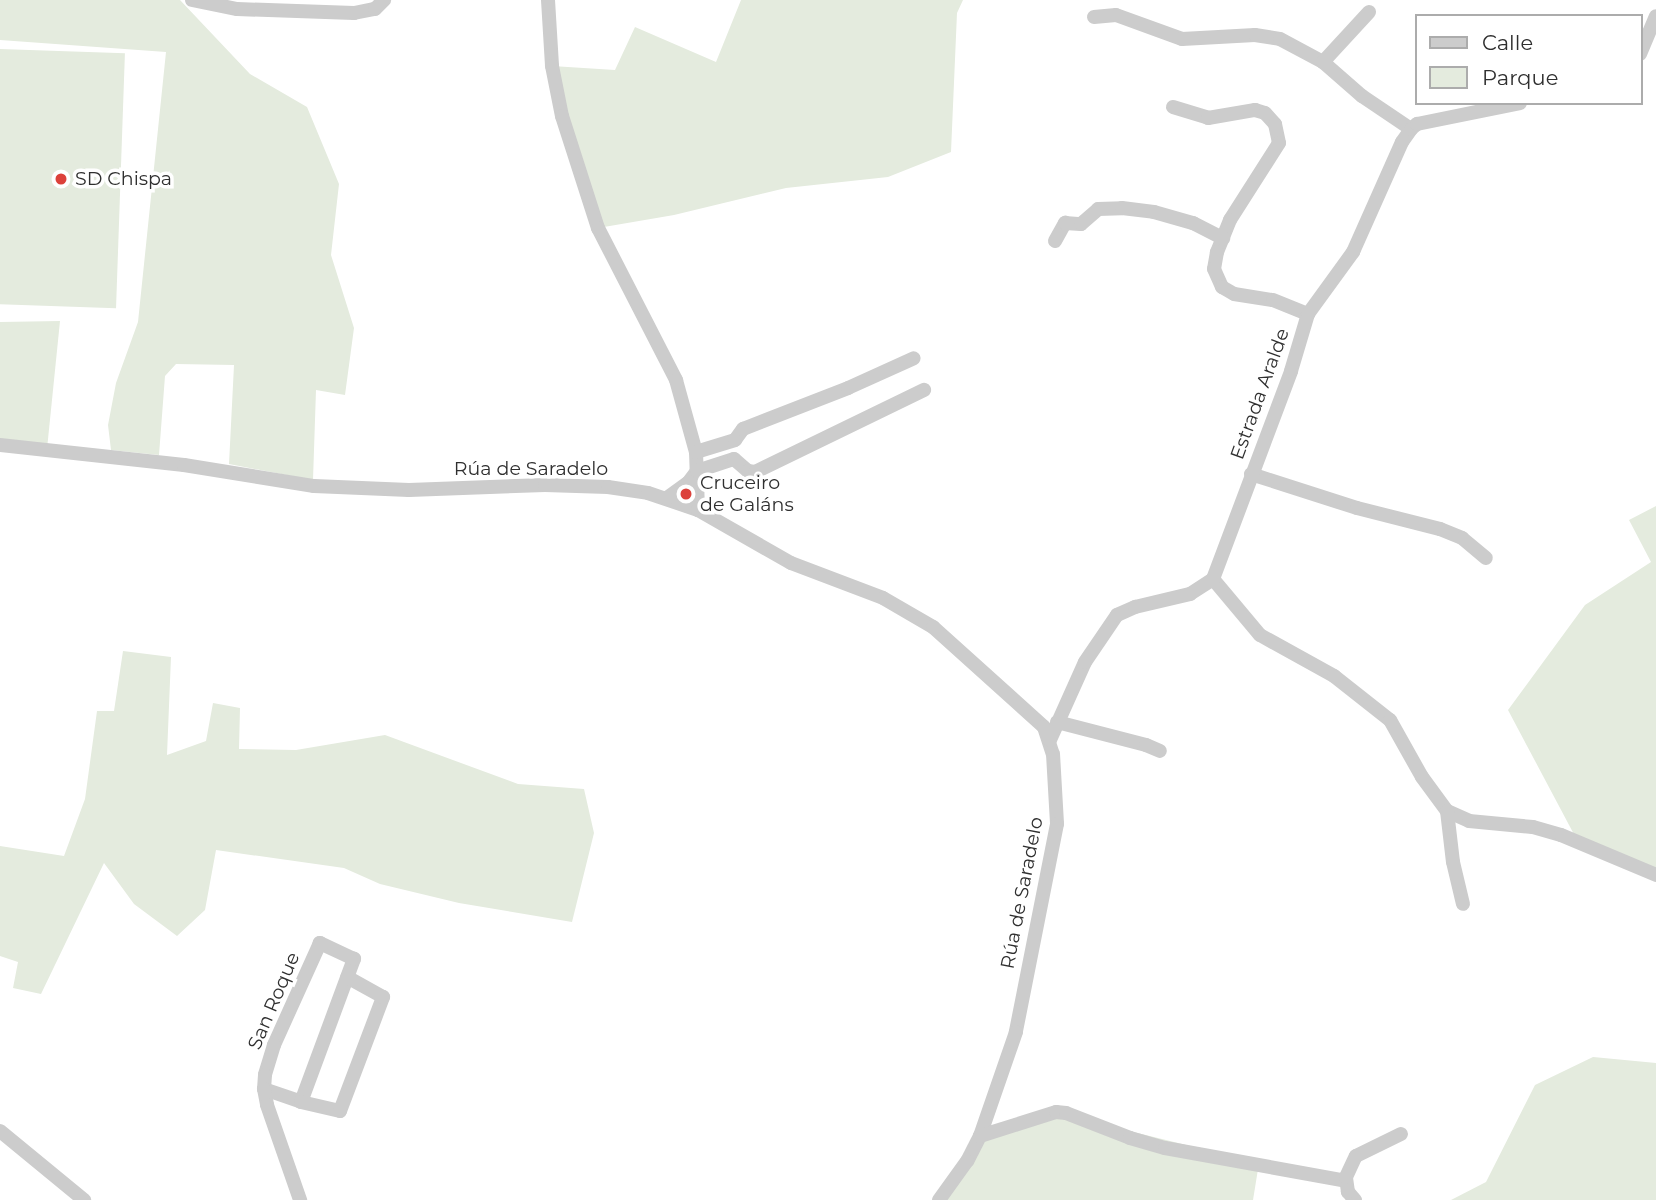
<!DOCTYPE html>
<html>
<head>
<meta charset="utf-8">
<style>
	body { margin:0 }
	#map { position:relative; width:1656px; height:1200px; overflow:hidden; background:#fff; font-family:Montserrat,sans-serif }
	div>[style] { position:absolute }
	.green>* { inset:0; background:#e4ebde; transform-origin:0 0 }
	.street>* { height:14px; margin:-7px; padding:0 7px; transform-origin:7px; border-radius:7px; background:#ccc }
	.dots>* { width:19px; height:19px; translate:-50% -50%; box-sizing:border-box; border:4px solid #fff; border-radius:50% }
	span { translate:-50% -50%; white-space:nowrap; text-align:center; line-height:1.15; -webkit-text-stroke:7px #fff; paint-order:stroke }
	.poi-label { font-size:19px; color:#2f2f2f }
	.left { translate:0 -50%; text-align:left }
	.street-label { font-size:19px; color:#2f2f2f }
	.legend { position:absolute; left:1415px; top:14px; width:228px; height:91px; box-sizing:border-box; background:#fff; border:2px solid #acacac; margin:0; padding:9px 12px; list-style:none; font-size:21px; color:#2f2f2f }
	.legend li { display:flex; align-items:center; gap:14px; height:35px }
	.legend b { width:35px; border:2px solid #acacac }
</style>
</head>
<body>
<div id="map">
	<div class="green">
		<i style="clip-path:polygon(0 0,180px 0,250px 74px,307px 107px,339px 184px,331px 255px,354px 328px,345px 395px,316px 390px,313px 480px,229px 464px,234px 365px,176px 364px,165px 376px,159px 455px,111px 450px,108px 425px,116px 383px,138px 322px,166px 52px,0 40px)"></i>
		<i style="clip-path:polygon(741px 0,963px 0,957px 13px,951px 152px,888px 177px,786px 188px,674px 215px,598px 228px,552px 66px,615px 70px,635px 27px,716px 62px)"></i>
		<i style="left:0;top:49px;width:125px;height:255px;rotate:2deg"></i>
		<i style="clip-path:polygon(60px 321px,47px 449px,0 445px,0 322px)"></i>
		<i style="clip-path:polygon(1656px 506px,1656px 876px,1577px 840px,1508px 710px,1585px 605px,1651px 562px,1629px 520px)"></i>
		<i style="clip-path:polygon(123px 651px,171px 657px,167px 755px,206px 741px,213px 703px,240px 708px,239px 749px,296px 750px,385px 735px,518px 784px,584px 789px,594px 833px,572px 922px,459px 903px,380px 884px,344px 868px,216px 850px,205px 910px,177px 936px,134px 904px,104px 863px,41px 994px,13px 988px,18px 962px,0 956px,0 846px,64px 856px,85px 799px,97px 711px,114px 711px)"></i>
		<i style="clip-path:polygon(1593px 1057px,1656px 1063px,1656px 1200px,1451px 1200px,1486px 1182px,1535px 1085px)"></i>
		<i style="clip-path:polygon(1042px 1117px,1081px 1119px,1259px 1163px,1253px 1200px,938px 1200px,980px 1136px)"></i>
	</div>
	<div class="street">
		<i style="left:192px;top:0;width:46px;rotate:11.3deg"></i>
		<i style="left:237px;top:9px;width:117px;rotate:2deg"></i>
		<i style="left:354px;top:13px;width:21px;rotate:-11deg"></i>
		<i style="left:375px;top:9px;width:13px;rotate:-45deg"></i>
		<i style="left:548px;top:0;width:66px;rotate:86.5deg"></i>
		<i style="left:552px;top:66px;width:51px;rotate:78.7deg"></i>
		<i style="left:562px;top:116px;width:118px;rotate:72.2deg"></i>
		<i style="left:598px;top:228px;width:171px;rotate:62.8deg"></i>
		<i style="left:676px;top:380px;width:75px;rotate:74.5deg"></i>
		<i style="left:696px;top:452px;width:58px;rotate:88deg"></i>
		<i style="left:1094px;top:17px;width:22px;rotate:-5deg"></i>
		<i style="left:1116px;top:15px;width:70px;rotate:20deg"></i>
		<i style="left:1182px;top:39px;width:73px;rotate:-3.1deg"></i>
		<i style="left:1255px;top:35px;width:25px;rotate:9deg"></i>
		<i style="left:1280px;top:39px;width:49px;rotate:28.1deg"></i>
		<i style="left:1323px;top:62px;width:52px;rotate:41.1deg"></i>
		<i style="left:1362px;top:96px;width:59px;rotate:34deg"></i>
		<i style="left:1640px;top:54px;width:41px;rotate:-67.2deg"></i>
		<i style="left:1323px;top:62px;width:68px;rotate:-47.4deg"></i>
		<i style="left:1173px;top:107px;width:37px;rotate:17deg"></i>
		<i style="left:1208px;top:118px;width:48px;rotate:-9.7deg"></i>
		<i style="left:1255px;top:110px;width:10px;rotate:17deg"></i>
		<i style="left:1265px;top:113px;width:15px;rotate:48deg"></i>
		<i style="left:1275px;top:124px;width:19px;rotate:78deg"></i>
		<i style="left:1279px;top:143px;width:91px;rotate:122.5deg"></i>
		<i style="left:1230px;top:220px;width:35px;rotate:112deg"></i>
		<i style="left:1217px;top:252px;width:17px;rotate:100deg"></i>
		<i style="left:1214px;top:269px;width:20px;rotate:66deg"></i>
		<i style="left:1222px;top:287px;width:14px;rotate:30deg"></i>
		<i style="left:1234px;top:294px;width:39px;rotate:9deg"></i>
		<i style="left:1273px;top:300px;width:38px;rotate:22deg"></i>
		<i style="left:1055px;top:241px;width:21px;rotate:-61deg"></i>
		<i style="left:1065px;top:223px;width:16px;rotate:4deg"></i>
		<i style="left:1081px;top:224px;width:23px;rotate:-41deg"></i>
		<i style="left:1098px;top:209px;width:24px;rotate:-2deg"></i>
		<i style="left:1122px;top:208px;width:32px;rotate:7deg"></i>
		<i style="left:1154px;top:212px;width:41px;rotate:15.8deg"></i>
		<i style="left:1193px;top:223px;width:34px;rotate:27deg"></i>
		<i style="left:0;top:445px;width:185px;rotate:6.2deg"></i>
		<i style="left:184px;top:465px;width:132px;rotate:9.2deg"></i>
		<i style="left:314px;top:486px;width:95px;rotate:2.4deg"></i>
		<i style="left:409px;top:490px;width:136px;rotate:-2.1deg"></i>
		<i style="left:545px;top:485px;width:63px;rotate:1.8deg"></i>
		<i style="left:608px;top:487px;width:40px;rotate:8.5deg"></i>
		<i style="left:648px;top:493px;width:53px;rotate:18.8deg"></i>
		<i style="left:698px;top:510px;width:107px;rotate:29.7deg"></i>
		<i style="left:791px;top:563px;width:98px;rotate:20.8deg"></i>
		<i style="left:883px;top:598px;width:58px;rotate:30.1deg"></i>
		<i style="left:933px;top:627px;width:149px;rotate:42deg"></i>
		<i style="left:1044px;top:727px;width:28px;rotate:72deg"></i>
		<i style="left:1053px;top:754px;width:70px;rotate:86.7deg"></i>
		<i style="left:1057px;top:824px;width:212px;rotate:101.2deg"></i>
		<i style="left:1016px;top:1032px;width:110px;rotate:109.1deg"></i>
		<i style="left:980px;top:1136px;width:28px;rotate:117deg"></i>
		<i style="left:967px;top:1161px;width:48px;rotate:125.7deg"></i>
		<i style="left:696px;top:452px;width:41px;rotate:-17.1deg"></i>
		<i style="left:735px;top:440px;width:14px;rotate:-54deg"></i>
		<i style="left:743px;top:429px;width:113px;rotate:-21.3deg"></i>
		<i style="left:848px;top:388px;width:72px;rotate:-24.4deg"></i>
		<i style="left:1251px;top:474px;width:111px;rotate:17.8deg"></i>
		<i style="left:1357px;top:508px;width:86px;rotate:14.2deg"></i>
		<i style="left:1440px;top:529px;width:24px;rotate:22deg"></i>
		<i style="left:1462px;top:538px;width:31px;rotate:40deg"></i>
		<i style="left:667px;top:498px;width:26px;rotate:-36deg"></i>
		<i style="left:688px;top:483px;width:15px;rotate:-53deg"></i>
		<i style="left:697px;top:471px;width:39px;rotate:-18deg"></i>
		<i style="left:734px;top:459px;width:18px;rotate:41deg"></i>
		<i style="left:748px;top:471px;width:7px;rotate:8deg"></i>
		<i style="left:755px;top:472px;width:188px;rotate:-25.9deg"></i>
		<i style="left:1213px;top:579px;width:73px;rotate:50deg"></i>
		<i style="left:1260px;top:635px;width:85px;rotate:29deg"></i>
		<i style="left:1334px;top:676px;width:71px;rotate:38.2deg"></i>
		<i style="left:1390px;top:720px;width:65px;rotate:60.7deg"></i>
		<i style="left:1422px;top:777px;width:42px;rotate:53.7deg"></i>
		<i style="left:1447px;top:811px;width:24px;rotate:24deg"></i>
		<i style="left:1469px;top:821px;width:64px;rotate:5.4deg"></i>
		<i style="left:1533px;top:827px;width:29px;rotate:16deg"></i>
		<i style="left:1561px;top:835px;width:103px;rotate:22.8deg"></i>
		<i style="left:1057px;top:722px;width:92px;rotate:14.5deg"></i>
		<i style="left:1146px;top:745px;width:15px;rotate:23deg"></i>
		<i style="left:1050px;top:740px;width:85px;rotate:-65.8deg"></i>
		<i style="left:1085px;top:662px;width:57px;rotate:-55.8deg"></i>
		<i style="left:1117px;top:615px;width:20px;rotate:-24deg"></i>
		<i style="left:1135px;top:607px;width:57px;rotate:-13.3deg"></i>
		<i style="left:1190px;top:594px;width:27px;rotate:-33deg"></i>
		<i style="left:1213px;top:579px;width:222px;rotate:-69.4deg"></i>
		<i style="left:1291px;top:371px;width:59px;rotate:-73.4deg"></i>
		<i style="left:1308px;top:314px;width:77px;rotate:-54deg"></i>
		<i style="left:1353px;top:252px;width:120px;rotate:-66deg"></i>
		<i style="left:1402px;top:142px;width:16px;rotate:-55deg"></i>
		<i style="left:1411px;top:129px;width:8px;rotate:-40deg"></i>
		<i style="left:1417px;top:124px;width:105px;rotate:-11.5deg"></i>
		<i style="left:1447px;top:811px;width:51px;rotate:83.3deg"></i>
		<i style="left:1453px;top:862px;width:43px;rotate:76.6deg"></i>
		<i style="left:264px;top:1089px;width:39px;rotate:19deg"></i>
		<i style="left:301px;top:1102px;width:153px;rotate:-69.7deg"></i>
		<i style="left:354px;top:959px;width:38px;rotate:-155deg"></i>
		<i style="left:320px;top:943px;width:112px;rotate:114.3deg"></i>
		<i style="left:274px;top:1045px;width:31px;rotate:107deg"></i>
		<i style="left:265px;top:1075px;width:14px;rotate:94deg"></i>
		<i style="left:264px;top:1089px;width:16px;rotate:79deg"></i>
		<i style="left:267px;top:1105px;width:101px;rotate:70.8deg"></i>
		<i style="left:301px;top:1102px;width:40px;rotate:13deg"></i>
		<i style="left:340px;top:1111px;width:122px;rotate:-69.3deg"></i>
		<i style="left:383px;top:997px;width:41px;rotate:-150.9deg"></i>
		<i style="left:0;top:1131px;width:109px;rotate:39.4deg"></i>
		<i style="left:980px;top:1136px;width:80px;rotate:-17.5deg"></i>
		<i style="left:1056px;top:1112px;width:10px;rotate:6deg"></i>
		<i style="left:1066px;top:1113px;width:69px;rotate:21.3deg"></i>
		<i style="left:1130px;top:1138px;width:36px;rotate:16deg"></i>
		<i style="left:1165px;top:1148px;width:184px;rotate:10.3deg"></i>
		<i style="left:1355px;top:1200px;width:11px;rotate:-131deg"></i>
		<i style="left:1348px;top:1192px;width:15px;rotate:-98deg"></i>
		<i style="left:1346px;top:1177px;width:23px;rotate:-65deg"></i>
		<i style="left:1356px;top:1156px;width:50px;rotate:-26.1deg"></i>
	</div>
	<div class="dots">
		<i style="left:61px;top:179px;background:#dc413b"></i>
		<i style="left:686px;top:494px;background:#dc413b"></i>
	</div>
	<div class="poi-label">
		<span class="left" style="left:75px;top:179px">SD Chispa</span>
		<span class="left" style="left:700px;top:494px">Cruceiro<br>de Galáns</span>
	</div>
	<div class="street-label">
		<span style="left:1260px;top:394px;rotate:-70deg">Estrada Aralde</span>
		<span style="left:531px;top:469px">Rúa de Saradelo</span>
		<span style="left:1022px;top:893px;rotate:-79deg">Rúa de Saradelo</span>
		<span style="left:274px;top:1001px;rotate:-67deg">San Roque</span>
	</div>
	<ul class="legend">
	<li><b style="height:9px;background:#ccc"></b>Calle</li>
	<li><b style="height:19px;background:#e4ebde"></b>Parque</li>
	</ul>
</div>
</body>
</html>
